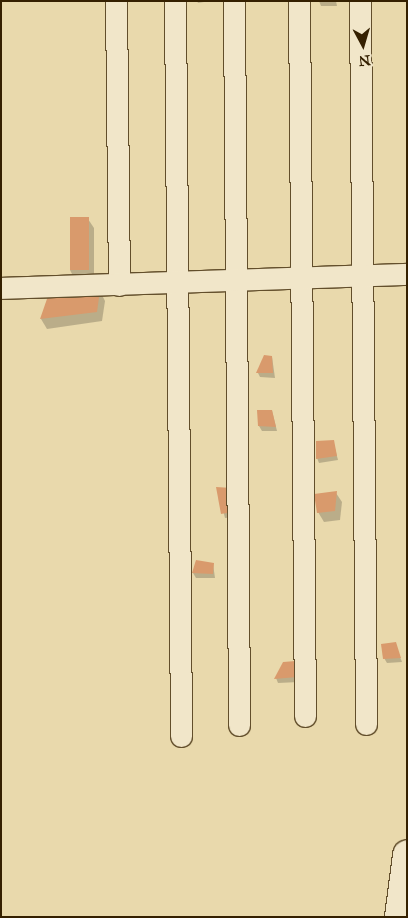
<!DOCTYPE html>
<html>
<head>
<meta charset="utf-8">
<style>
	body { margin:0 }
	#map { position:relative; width:408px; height:918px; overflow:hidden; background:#e9d9ac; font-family:"IM FELL Great Primer",serif }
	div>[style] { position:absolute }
	.shadow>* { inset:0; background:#0003 }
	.building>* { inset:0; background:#d99a6c; transform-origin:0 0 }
	.roads { filter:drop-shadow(1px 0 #624e2b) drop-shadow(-1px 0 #624e2b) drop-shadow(0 1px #624e2b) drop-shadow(0 -1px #624e2b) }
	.street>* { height:21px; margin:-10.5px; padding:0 10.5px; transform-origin:10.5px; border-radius:10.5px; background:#f1e6c9 }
	.secondary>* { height:28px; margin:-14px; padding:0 14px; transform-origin:14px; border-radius:14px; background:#f1e6c9 }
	span { translate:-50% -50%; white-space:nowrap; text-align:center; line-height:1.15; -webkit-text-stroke:4px #f1e6c9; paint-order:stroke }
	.frame { position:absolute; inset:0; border:2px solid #352000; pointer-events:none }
	.north { position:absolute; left:338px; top:20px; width:50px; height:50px; -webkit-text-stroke:4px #f1e6c9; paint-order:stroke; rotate:174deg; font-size:14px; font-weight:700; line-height:20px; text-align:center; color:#352000 }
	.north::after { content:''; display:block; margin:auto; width:18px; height:22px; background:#352000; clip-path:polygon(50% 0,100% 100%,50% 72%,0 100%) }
</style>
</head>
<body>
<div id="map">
	<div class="shadow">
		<i style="clip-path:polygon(197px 1px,210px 1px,198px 3px)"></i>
		<i style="clip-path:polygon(319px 1px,336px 1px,337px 6px,321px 6px)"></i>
		<i style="clip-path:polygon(88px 219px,94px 228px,94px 280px,75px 280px,70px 270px)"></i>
		<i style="clip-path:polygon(100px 291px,105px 301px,102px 321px,47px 329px,41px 319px,49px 298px)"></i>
		<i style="clip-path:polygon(272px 357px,275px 378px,260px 377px,258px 373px)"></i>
		<i style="clip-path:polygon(272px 411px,277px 431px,262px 431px,259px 426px)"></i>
		<i style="clip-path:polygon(333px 441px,338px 460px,319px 463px,317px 458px)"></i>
		<i style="clip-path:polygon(218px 489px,235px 517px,225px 518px)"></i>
		<i style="clip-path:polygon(336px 493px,342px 502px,340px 520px,324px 522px,318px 512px)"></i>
		<i style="clip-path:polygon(196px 562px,213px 564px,215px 578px,196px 578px,193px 573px)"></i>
		<i style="clip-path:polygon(395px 644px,402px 662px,387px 663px,384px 658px)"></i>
		<i style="clip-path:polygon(298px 667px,299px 682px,278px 683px,276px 678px)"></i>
	</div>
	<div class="building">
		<i style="left:89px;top:217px;width:53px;height:19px;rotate:90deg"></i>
		<i style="clip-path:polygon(100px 290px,97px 312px,40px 319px,48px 296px)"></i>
		<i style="clip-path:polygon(264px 355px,272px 356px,273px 373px,256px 373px)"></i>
		<i style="clip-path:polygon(257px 410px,272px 410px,276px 427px,258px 426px)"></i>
		<i style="clip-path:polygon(334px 440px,337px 456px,316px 459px,316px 441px)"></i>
		<i style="clip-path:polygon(216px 487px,232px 488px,233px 512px,221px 514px)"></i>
		<i style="clip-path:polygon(337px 491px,335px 511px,317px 513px,314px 494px)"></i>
		<i style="clip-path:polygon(196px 560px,214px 563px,213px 574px,192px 573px)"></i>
		<i style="clip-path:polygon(396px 642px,401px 658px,383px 659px,381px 644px)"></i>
		<i style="clip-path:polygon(296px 661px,297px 677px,274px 679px,283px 662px)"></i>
	</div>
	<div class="roads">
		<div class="street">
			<i style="left:116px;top:1px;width:284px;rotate:89.4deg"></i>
			<i style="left:175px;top:1px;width:735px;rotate:89.53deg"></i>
			<i style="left:234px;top:1px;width:724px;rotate:89.6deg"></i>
			<i style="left:299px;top:1px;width:715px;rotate:89.52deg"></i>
			<i style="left:360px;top:1px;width:723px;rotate:89.52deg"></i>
			<i style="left:1px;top:288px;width:406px;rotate:-2deg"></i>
		</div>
		<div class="secondary">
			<i style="left:399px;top:917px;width:63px;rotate:-82.6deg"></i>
		</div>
	</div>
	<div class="frame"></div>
	<div class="north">N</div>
</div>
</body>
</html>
